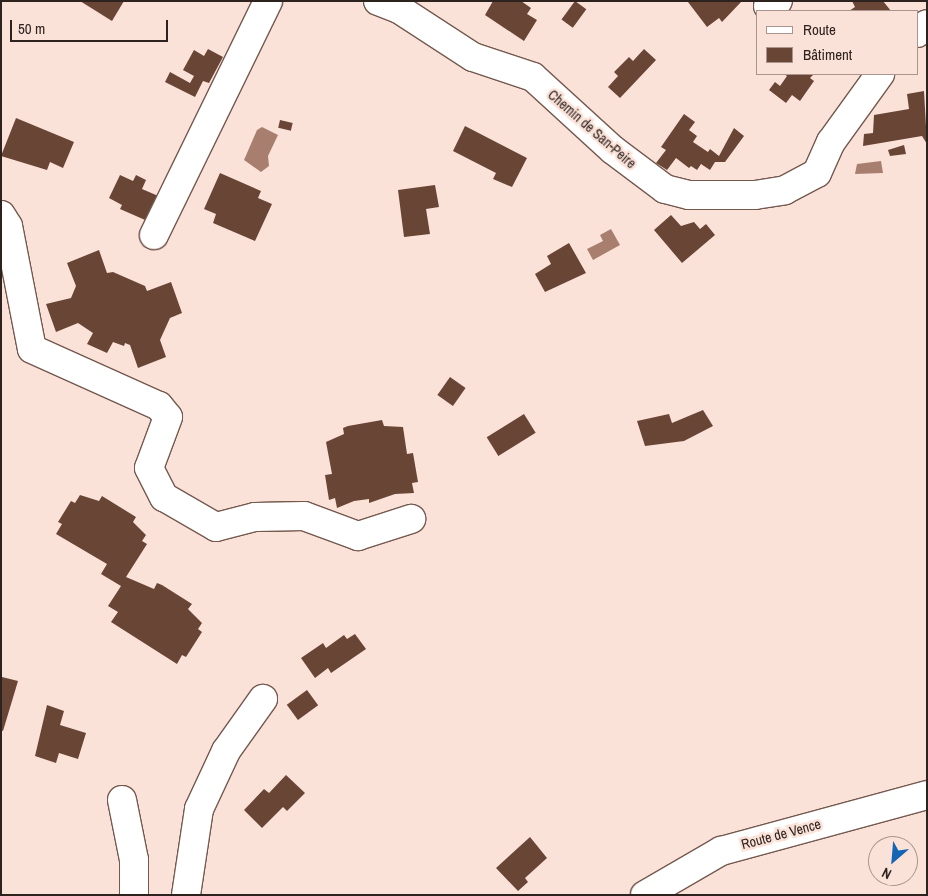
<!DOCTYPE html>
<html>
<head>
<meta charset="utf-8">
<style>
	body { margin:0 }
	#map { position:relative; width:928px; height:896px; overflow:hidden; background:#fbe2d8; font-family:"Archivo Narrow",sans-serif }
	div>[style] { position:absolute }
	.water>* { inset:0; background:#a87f6f }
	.building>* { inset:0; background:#694536; transform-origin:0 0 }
	.roads { filter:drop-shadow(1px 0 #74594f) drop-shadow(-1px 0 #74594f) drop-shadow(0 1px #74594f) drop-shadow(0 -1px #74594f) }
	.minor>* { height:28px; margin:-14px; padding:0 14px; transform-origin:14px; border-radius:14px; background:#fff }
	.major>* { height:28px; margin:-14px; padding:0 14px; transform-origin:14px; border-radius:14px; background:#fff }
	span { translate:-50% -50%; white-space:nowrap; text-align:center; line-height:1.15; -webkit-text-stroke:5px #fbe2d8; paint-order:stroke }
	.street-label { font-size:14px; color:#2d221d }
	.frame { position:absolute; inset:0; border:2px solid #2d221d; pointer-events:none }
	.legend { position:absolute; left:756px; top:10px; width:162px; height:65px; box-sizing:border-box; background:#fbe2d8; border:1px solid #a9958d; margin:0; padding:6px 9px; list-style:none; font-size:15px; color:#2d221d }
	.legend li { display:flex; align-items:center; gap:10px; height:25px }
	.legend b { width:25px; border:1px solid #a9958d }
	.north { position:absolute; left:868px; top:836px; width:50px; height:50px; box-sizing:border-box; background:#fbe2d8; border:1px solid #a9958d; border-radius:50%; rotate:207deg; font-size:14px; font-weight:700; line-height:20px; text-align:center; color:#2d221d }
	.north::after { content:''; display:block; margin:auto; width:18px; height:22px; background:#1465b4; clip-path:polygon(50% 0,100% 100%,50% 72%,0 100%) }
	.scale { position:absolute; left:10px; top:20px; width:158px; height:22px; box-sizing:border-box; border:2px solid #2d221d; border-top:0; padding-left:6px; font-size:15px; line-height:18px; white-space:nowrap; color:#2d221d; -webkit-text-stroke:4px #fbe2d8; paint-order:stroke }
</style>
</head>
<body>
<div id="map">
	<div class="water">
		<i style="clip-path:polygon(262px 127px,278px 135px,268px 156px,269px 166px,261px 172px,244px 160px,257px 130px)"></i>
		<i style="clip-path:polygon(881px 161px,883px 173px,855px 174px,857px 164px)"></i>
		<i style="clip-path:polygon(611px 229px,620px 245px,593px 260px,587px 249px,603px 241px,600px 235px)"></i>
	</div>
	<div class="building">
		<i style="clip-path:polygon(80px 1px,124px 1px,112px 21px)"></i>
		<i style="clip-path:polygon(493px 1px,521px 1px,531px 8px,527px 14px,537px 20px,524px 41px,485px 15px)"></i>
		<i style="left:575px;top:1px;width:14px;height:23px;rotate:36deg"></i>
		<i style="clip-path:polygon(742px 1px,722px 22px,719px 18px,707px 27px,688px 2px)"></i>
		<i style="clip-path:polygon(852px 1px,883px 1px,891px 11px,849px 11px,855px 7px)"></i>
		<i style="clip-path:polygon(208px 49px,223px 57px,209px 83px,203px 81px,195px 97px,165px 82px,170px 72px,190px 83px,194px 76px,183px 70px,194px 50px,204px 56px)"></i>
		<i style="clip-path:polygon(644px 49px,656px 60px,620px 98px,608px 87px,618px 76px,614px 72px,629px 57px,633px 61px)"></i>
		<i style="clip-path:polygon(784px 74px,814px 74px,810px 78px,814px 81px,800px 101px,792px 95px,786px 103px,769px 90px,775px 82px,780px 86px,787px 76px)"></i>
		<i style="clip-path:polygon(924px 91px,927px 144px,922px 136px,863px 146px,864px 134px,873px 133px,874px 115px,909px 109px,907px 94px)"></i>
		<i style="clip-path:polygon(684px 114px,695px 122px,689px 130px,697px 136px,693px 142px,708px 152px,710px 149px,719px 156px,734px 128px,744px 136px,725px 162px,715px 162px,710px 170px,701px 164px,697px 170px,691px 166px,689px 168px,676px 158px,667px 170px,656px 163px,666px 150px,661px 147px)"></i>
		<i style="clip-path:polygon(16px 118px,74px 142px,63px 168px,50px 162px,47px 170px,1px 156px)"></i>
		<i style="left:280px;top:120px;width:13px;height:8px;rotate:13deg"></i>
		<i style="clip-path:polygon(465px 126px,527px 158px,512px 187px,493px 179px,496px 173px,453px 151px)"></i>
		<i style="clip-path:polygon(904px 145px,906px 154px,890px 156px,888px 150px)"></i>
		<i style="clip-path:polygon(220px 173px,261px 191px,258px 198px,272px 204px,255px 241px,213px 223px,216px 214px,204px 209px)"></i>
		<i style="clip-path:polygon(120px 175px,133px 181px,136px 175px,146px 180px,142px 189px,163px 198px,152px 223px,120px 209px,122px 205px,109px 198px)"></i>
		<i style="clip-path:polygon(435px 185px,439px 207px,426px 209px,430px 234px,404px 237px,398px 190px)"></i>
		<i style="clip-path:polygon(671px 215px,681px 226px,694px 222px,700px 229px,706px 224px,715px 235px,682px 263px,654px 230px)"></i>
		<i style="clip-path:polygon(569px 243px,586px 273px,545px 292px,535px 274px,551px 264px,547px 256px)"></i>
		<i style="clip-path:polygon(99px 250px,107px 273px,113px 272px,145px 286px,147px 291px,171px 282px,182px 313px,170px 318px,160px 340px,166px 357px,138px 368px,130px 345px,125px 343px,124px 346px,113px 342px,107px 353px,87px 344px,93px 333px,78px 323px,56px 332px,46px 304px,71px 298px,76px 286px,67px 263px)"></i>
		<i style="left:450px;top:377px;width:19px;height:22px;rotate:35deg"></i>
		<i style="clip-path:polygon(703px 410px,713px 426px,684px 441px,645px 446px,637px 421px,669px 414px,672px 423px)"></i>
		<i style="left:524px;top:414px;width:22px;height:44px;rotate:58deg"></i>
		<i style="clip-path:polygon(382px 420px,384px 426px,403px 427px,407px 454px,413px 453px,418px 482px,412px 483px,414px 493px,395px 494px,369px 503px,369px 499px,354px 501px,337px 508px,335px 498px,329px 500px,325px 475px,332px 474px,326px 442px,344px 434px,343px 428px,348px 426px)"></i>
		<i style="clip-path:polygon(80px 495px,99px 501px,102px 496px,136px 517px,133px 522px,146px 535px,142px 541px,147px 544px,126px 577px,154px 589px,157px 583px,162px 585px,192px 604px,188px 609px,202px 623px,198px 629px,202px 632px,186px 657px,182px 655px,177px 664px,111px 622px,118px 612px,108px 606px,121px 586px,101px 574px,107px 564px,56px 534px,62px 524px,58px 522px,71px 501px,75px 503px)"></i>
		<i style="clip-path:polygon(355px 634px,366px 649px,331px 673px,328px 668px,315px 678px,301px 658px,323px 643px,326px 648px,344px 635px,347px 639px)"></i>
		<i style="clip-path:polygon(2px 677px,18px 681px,3px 731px,1px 730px)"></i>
		<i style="left:307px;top:690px;width:19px;height:25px;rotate:54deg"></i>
		<i style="clip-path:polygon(47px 705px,64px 711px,60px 725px,86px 733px,78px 759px,59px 753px,56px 763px,35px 756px)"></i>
		<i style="clip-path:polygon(286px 775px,305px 793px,287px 811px,283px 807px,262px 828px,244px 810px,264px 789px,269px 793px)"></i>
		<i style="clip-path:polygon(530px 837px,547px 858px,525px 878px,528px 882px,518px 891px,496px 868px)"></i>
	</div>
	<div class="roads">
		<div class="minor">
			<i style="left:378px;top:1px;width:22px;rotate:21deg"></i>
			<i style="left:399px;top:9px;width:88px;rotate:33deg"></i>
			<i style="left:473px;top:57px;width:63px;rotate:18.4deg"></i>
			<i style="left:533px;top:77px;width:108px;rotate:42.4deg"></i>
			<i style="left:613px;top:150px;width:65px;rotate:36.9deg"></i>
			<i style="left:665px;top:189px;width:25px;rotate:14deg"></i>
			<i style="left:689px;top:195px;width:66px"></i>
			<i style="left:755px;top:195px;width:30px;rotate:-9deg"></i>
			<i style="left:785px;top:190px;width:36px;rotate:-28deg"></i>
			<i style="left:817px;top:173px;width:34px;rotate:-66deg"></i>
			<i style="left:831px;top:142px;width:84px;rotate:-54.2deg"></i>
			<i style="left:768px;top:6px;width:11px;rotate:-27deg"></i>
			<i style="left:917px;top:33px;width:13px;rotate:-42deg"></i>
			<i style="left:1px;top:215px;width:13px;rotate:58deg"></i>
			<i style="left:8px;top:226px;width:125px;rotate:79deg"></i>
			<i style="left:32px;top:349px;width:139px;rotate:24.2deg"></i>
			<i style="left:159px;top:406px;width:14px;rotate:51deg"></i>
			<i style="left:168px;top:417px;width:54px;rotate:110.4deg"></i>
			<i style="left:149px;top:468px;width:33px;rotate:63deg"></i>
			<i style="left:164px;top:497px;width:60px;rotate:30deg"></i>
			<i style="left:216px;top:527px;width:40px;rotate:-14.4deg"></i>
			<i style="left:255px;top:517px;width:49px;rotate:-1.2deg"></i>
			<i style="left:304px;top:516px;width:58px;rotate:20.3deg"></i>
			<i style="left:358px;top:536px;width:56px;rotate:-17.8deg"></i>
			<i style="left:154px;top:235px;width:260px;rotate:-64deg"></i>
			<i style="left:122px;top:800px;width:61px;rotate:78.7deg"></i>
			<i style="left:134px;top:860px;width:35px;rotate:90deg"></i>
			<i style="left:186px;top:895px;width:87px;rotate:-81.4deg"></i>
			<i style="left:199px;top:809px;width:64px;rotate:-65deg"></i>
			<i style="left:226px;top:751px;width:64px;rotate:-54.6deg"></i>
		</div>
		<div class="major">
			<i style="left:645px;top:895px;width:88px;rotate:-30.1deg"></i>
			<i style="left:721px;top:851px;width:213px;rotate:-15.2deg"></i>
		</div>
	</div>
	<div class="street-label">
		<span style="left:592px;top:129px;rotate:41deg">Chemin de San-Peire</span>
		<span style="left:781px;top:834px;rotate:-15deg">Route de Vence</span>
	</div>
	<div class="frame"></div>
	<ul class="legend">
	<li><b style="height:6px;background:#fff"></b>Route</li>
	<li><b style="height:14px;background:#694536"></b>Bâtiment</li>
	</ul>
	<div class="north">N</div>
	<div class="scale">50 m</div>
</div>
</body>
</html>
